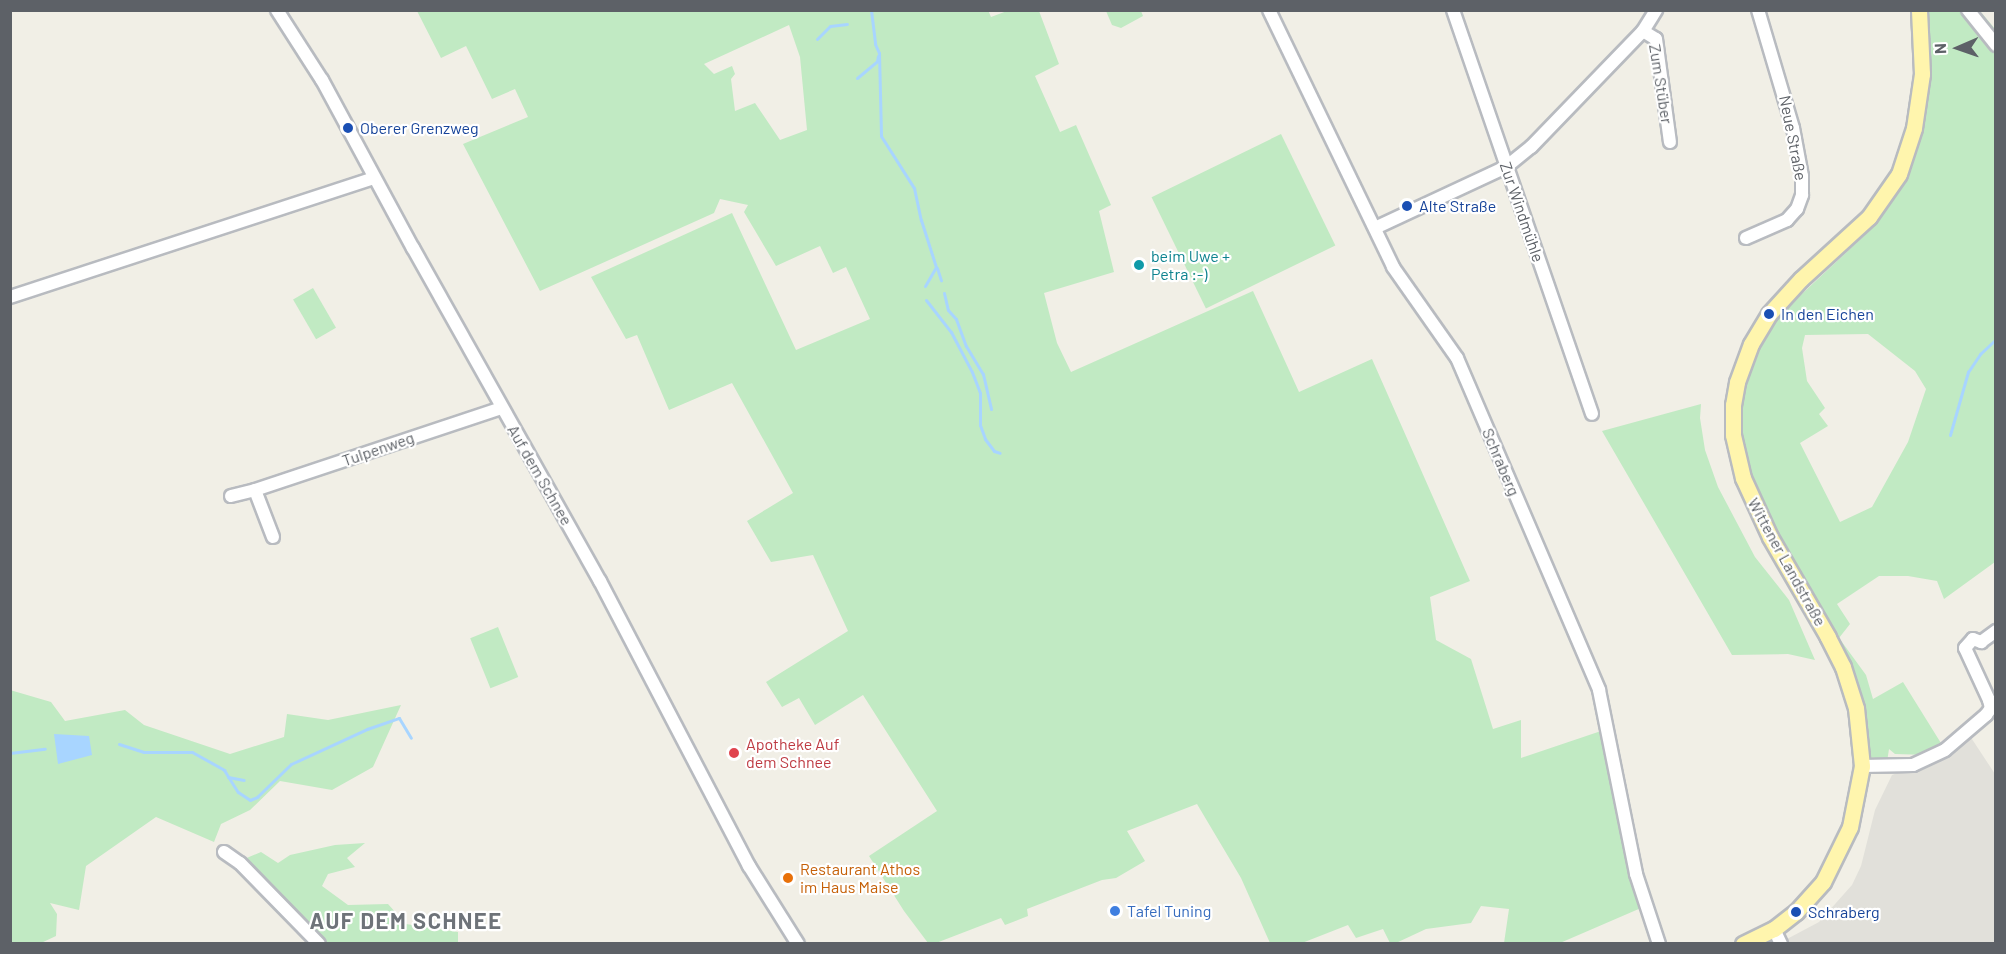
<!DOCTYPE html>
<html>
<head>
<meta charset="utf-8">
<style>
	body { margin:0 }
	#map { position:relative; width:2006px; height:954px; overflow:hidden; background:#f1efe6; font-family:Barlow,sans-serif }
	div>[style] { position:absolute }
	.industrial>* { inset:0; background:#e1e0da }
	.green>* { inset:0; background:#c1eac3; transform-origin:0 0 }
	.water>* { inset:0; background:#a8d5ff }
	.stream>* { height:3px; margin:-1.5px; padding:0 1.5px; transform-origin:1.5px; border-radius:1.5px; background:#a8d5ff }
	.roads { filter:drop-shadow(2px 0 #b8bbc0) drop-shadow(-2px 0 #b8bbc0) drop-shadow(0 2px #b8bbc0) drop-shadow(0 -2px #b8bbc0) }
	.minor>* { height:12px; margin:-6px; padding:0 6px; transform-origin:6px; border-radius:6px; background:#fff }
	.major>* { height:15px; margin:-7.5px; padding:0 7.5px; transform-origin:7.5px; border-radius:7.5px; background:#fff5ad }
	.dots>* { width:16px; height:16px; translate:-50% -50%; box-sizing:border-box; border:3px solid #fff; border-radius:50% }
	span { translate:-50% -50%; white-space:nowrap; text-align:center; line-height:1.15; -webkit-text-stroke:4.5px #fff; paint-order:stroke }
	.street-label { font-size:16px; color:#5d6167 }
	.transit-label { font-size:16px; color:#164399 }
	.left { translate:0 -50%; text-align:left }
	.culture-label { font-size:16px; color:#0d838f }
	.health-label { font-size:16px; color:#be3a42 }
	.food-label { font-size:16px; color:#c56008 }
	.shop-label { font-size:16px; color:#366cbe }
	.district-label { font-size:22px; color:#6e7379; font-weight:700; letter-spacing:1.5px }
	.frame { position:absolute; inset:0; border:12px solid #5d6167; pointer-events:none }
	.north { position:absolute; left:1928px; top:18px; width:60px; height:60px; -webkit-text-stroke:4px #fff; paint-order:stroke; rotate:268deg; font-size:16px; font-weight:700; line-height:24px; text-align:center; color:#5d6167 }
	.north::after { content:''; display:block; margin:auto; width:21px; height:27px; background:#5d6167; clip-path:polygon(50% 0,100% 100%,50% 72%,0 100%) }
</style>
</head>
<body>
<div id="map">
	<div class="industrial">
		<i style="clip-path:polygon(1968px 733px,1995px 774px,1995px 943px,1788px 944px,1787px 939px,1819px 922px,1852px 885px,1861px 866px,1875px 810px,1892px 775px,1947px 753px)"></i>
	</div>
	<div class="green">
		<i style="clip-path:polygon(evenodd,988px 10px,991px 17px,1007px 11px,1039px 11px,1059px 64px,1035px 76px,1060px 132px,1076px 125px,1111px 205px,1099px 211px,1114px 272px,1044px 293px,1057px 343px,1071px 372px,1253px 291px,1299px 392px,1372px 359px,1470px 581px,1430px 597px,1436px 640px,1471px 659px,1493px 729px,1521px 720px,1521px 758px,1601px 731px,1641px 908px,1560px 943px,1504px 943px,1509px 909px,1481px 906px,1471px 923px,1426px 929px,1396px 943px,1390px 943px,1383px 929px,1356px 938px,1348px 925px,1302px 943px,1270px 943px,1241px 878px,1197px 804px,1127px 831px,1145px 861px,1116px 878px,1102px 880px,1027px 909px,1028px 916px,1005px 925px,1001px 918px,936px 943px,928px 943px,904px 911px,869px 856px,937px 811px,863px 695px,815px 725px,799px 698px,782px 707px,766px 682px,848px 631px,813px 555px,771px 562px,747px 521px,793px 493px,732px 383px,669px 410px,637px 335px,626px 339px,591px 277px,732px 213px,796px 350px,870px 319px,846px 267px,833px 273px,820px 246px,776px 266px,744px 212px,748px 205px,720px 199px,714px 213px,540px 291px,463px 144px,528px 117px,515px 89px,492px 99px,466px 46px,441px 58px,417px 11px,988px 10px,789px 25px,800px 57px,807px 130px,780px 140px,755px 103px,735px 111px,731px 79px,735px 74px,732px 66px,714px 74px,704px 64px,789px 25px)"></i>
		<i style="clip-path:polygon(1106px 11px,1141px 11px,1143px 16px,1121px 28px,1112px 25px)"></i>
		<i style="clip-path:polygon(evenodd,1925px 11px,1980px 11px,1996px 30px,1995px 562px,1944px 599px,1937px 581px,1908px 576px,1879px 576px,1837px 604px,1850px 624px,1839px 638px,1866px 675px,1873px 699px,1903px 682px,1944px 748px,1928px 755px,1895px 754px,1889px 749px,1887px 762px,1877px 762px,1869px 756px,1863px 707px,1855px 680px,1839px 643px,1756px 497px,1744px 464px,1739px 420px,1745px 385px,1758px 347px,1776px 318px,1864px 236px,1901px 186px,1919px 137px,1925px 11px,1868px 334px,1915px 371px,1926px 389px,1908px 442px,1872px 507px,1840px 522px,1800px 443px,1828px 426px,1819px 414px,1825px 408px,1807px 381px,1802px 348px,1805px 335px,1868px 334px)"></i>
		<i style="left:1281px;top:134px;width:124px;height:144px;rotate:64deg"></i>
		<i style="left:313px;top:288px;width:46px;height:23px;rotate:60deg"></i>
		<i style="clip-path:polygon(1701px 404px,1700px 418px,1705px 450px,1718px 487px,1755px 557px,1789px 600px,1815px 660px,1788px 654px,1732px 655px,1602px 431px)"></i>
		<i style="left:498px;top:627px;width:54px;height:30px;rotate:68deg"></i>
		<i style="clip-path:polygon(10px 690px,51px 702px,65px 721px,125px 710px,144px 725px,230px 754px,284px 737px,287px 714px,328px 720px,401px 705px,373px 767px,332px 790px,280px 781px,250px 810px,221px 824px,214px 842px,156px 817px,86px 866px,79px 910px,50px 903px,57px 914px,56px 936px,41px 943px,11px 944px)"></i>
		<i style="clip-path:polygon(365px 843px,347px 858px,355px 867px,328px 874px,322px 886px,348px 905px,388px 904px,406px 924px,458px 932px,458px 943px,324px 943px,242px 860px,261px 852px,278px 863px,290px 855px,335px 845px)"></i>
	</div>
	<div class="water">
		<i style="clip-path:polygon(54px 734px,89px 736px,92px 755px,58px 764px)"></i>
	</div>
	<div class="stream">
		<i style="left:871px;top:10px;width:34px;rotate:83deg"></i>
		<i style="left:875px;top:44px;width:10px;rotate:66deg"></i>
		<i style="left:879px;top:53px;width:83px;rotate:88.6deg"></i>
		<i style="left:881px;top:136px;width:62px;rotate:57.6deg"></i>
		<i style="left:914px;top:188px;width:33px;rotate:78deg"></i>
		<i style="left:921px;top:220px;width:49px;rotate:72.3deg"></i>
		<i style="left:936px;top:267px;width:22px;rotate:120deg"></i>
		<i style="left:817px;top:39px;width:18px;rotate:-45deg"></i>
		<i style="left:830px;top:26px;width:17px;rotate:-7deg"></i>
		<i style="left:857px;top:78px;width:26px;rotate:-40deg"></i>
		<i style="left:877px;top:61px;width:5px;rotate:-79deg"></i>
		<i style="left:937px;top:268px;width:13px;rotate:72deg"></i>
		<i style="left:944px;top:293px;width:17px;rotate:77deg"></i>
		<i style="left:948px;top:310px;width:12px;rotate:48deg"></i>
		<i style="left:956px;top:319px;width:29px;rotate:70deg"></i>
		<i style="left:966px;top:346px;width:33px;rotate:59deg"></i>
		<i style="left:983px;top:374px;width:36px;rotate:77deg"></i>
		<i style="left:926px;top:300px;width:41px;rotate:52deg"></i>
		<i style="left:951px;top:332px;width:45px;rotate:62.3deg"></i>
		<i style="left:972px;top:372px;width:22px;rotate:69deg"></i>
		<i style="left:980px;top:393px;width:32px;rotate:90deg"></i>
		<i style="left:980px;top:425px;width:15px;rotate:70deg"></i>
		<i style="left:985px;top:439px;width:15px;rotate:53deg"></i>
		<i style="left:994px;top:451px;width:6px;rotate:18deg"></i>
		<i style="left:1950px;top:435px;width:66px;rotate:-74.1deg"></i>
		<i style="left:1968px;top:372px;width:22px;rotate:-56deg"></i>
		<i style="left:1980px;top:354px;width:22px;rotate:-43deg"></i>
		<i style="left:119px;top:744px;width:26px;rotate:18deg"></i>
		<i style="left:144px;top:752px;width:48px"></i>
		<i style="left:192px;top:752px;width:37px;rotate:29deg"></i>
		<i style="left:224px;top:770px;width:26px;rotate:58deg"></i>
		<i style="left:238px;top:792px;width:14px;rotate:34deg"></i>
		<i style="left:250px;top:800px;width:8px;rotate:-23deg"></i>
		<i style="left:257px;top:797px;width:47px;rotate:-44.1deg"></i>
		<i style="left:291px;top:764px;width:84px;rotate:-24.7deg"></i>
		<i style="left:367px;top:729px;width:34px;rotate:-19deg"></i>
		<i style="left:399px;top:718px;width:23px;rotate:59deg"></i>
		<i style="left:10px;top:753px;width:35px;rotate:-7deg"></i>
		<i style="left:228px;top:777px;width:16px;rotate:11deg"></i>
	</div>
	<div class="roads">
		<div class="minor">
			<i style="left:277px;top:10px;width:83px;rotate:57.3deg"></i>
			<i style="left:322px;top:80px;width:191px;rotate:61.6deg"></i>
			<i style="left:413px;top:248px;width:382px;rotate:60.7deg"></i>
			<i style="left:600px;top:581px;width:322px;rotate:62.4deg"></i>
			<i style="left:749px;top:866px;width:92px;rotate:57.9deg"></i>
			<i style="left:1269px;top:10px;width:285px;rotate:64.2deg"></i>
			<i style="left:1393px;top:267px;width:111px;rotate:54.9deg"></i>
			<i style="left:1457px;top:358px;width:361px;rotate:66.8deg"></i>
			<i style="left:1599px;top:690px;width:188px;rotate:78.6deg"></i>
			<i style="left:1636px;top:874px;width:74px;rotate:71.8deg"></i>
			<i style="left:1453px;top:10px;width:427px;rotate:71deg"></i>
			<i style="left:1968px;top:10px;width:45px;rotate:51.3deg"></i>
			<i style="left:1643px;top:31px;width:15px;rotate:32deg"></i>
			<i style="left:1656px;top:39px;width:104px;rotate:82.3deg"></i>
			<i style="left:1375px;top:228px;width:145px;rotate:-25deg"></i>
			<i style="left:1506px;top:167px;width:32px;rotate:-39deg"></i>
			<i style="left:1531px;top:147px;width:161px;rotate:-46deg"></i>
			<i style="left:1643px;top:31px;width:25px;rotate:-58deg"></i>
			<i style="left:1746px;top:238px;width:45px;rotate:-23.7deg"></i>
			<i style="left:1787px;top:220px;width:15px;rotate:-48deg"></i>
			<i style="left:1797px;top:209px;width:15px;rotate:-70deg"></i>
			<i style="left:1802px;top:195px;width:19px;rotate:-90deg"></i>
			<i style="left:1802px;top:176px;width:49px;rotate:-100.6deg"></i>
			<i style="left:1793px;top:128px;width:123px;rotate:-106.5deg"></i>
			<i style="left:10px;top:297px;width:383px;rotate:-18.1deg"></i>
			<i style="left:231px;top:496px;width:25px;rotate:-14deg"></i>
			<i style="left:273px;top:537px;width:50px;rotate:-111deg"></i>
			<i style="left:255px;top:490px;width:259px;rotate:-18.4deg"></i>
			<i style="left:1862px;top:766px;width:51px;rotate:-1.1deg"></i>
			<i style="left:1913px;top:765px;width:35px;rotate:-25deg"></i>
			<i style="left:1945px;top:750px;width:54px;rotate:-40.5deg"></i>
			<i style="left:1986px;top:715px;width:9px;rotate:-54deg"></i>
			<i style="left:1991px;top:708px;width:8px;rotate:-104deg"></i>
			<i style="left:1989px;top:700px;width:57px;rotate:-114.8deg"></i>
			<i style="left:1965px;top:648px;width:12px;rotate:-48deg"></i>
			<i style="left:1973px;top:639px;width:9px;rotate:21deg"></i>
			<i style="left:1981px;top:642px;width:19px;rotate:-36deg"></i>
			<i style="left:224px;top:852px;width:19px;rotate:35deg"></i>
			<i style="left:240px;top:863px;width:113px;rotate:45.7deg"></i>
			<i style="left:1774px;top:929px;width:17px;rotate:65deg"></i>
		</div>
		<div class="major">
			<i style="left:1743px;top:944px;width:34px;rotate:-26deg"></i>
			<i style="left:1774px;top:929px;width:28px;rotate:-38deg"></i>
			<i style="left:1796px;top:912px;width:40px;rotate:-48deg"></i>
			<i style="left:1823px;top:882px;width:61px;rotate:-63.9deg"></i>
			<i style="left:1850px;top:827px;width:62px;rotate:-78.9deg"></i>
			<i style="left:1862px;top:766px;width:58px;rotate:-95.9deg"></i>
			<i style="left:1856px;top:708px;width:43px;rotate:-107.6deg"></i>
			<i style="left:1843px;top:667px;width:34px;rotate:-117deg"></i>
			<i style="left:1828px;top:637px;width:116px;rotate:-120.1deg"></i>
			<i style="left:1770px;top:537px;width:65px;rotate:-114.6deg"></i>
			<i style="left:1743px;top:478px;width:44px;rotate:-103.1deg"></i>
			<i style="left:1733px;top:435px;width:30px;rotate:-90deg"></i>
			<i style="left:1733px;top:405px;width:23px;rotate:-80deg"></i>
			<i style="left:1737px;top:382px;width:40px;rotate:-69.8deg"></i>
			<i style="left:1751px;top:344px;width:35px;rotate:-59deg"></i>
			<i style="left:1769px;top:314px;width:47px;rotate:-47.6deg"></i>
			<i style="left:1801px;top:279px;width:92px;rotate:-42.4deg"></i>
			<i style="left:1869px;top:217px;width:52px;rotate:-55.1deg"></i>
			<i style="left:1899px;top:174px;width:48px;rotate:-71.9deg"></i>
			<i style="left:1914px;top:128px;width:55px;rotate:-81.6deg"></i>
			<i style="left:1922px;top:74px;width:64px;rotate:-92.7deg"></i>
		</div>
	</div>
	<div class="dots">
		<i style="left:348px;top:128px;background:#1a4fb4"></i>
		<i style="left:1407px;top:206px;background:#1a4fb4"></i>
		<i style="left:1139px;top:265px;background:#0f9aa8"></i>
		<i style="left:1769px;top:314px;background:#1a4fb4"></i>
		<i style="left:734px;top:753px;background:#e0444e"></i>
		<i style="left:788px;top:878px;background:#e8710a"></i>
		<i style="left:1115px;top:911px;background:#3f7fe0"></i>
		<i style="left:1796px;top:912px;background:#1a4fb4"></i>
	</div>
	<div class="street-label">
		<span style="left:1661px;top:84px;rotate:81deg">Zum Stüber</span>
		<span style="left:1793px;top:138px;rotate:79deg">Neue Straße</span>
		<span style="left:1522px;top:212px;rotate:71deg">Zur Windmühle</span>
		<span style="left:378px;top:449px;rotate:-19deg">Tulpenweg</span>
		<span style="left:1501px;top:462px;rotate:67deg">Schraberg</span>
		<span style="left:540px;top:475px;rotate:60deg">Auf dem Schnee</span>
		<span style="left:1787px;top:562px;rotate:61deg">Wittener Landstraße</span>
	</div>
	<div class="transit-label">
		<span class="left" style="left:360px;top:128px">Oberer Grenzweg</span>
		<span class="left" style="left:1419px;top:206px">Alte Straße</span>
		<span class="left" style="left:1781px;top:314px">In den Eichen</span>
		<span class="left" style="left:1808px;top:912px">Schraberg</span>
	</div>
	<div class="culture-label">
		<span class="left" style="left:1151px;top:265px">beim Uwe +<br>Petra :-)</span>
	</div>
	<div class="health-label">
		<span class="left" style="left:746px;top:753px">Apotheke Auf<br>dem Schnee</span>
	</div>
	<div class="food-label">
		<span class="left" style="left:800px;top:878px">Restaurant Athos<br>im Haus Maise</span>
	</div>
	<div class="shop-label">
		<span class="left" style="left:1127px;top:911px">Tafel Tuning</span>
	</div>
	<div class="district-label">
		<span style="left:406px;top:921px">AUF DEM SCHNEE</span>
	</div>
	<div class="frame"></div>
	<div class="north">N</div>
</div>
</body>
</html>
